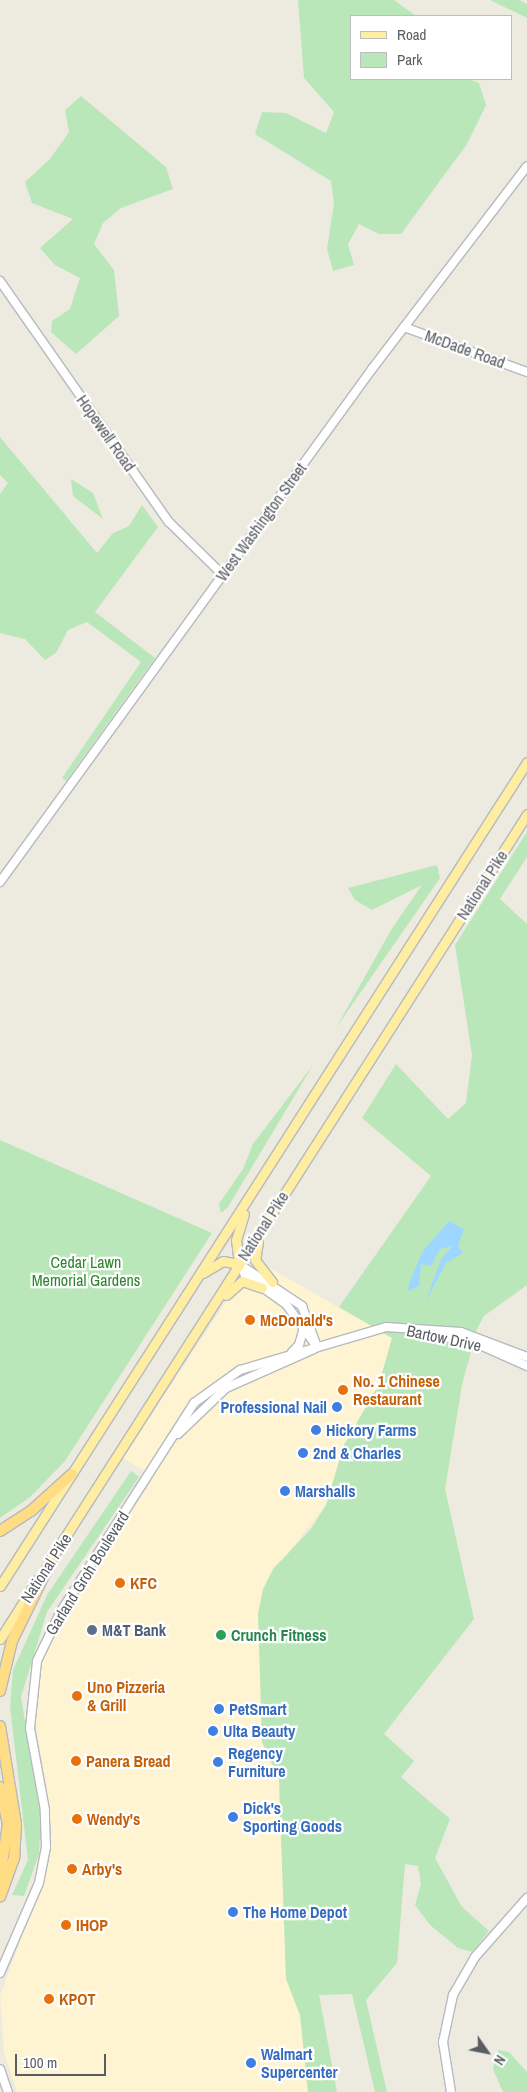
<!DOCTYPE html>
<html>
<head>
<meta charset="utf-8">
<style>
	body { margin:0 }
	#map { position:relative; width:527px; height:2092px; overflow:hidden; background:#edeadf; font-family:"Archivo Narrow",sans-serif }
	div>[style] { position:absolute }
	.commercial>* { inset:0; background:#fff4d2 }
	.green>* { inset:0; background:#bae7b9 }
	.water>* { inset:0; background:#9dd7ff }
	.roads { filter:drop-shadow(1px 0 #b5bac0) drop-shadow(-1px 0 #b5bac0) drop-shadow(0 1px #b5bac0) drop-shadow(0 -1px #b5bac0) }
	.secondary>* { height:8px; margin:-4px; padding:0 4px; transform-origin:4px; border-radius:4px; background:#fff }
	.primary>* { height:9px; margin:-4.5px; padding:0 4.5px; transform-origin:4.5px; border-radius:4.5px; background:#ffeea2 }
	.highway>* { height:10px; margin:-5px; padding:0 5px; transform-origin:5px; border-radius:5px; background:#ffdd84 }
	.dots>* { width:14px; height:14px; translate:-50% -50%; box-sizing:border-box; border:2px solid #fff; border-radius:50% }
	span { translate:-50% -50%; white-space:nowrap; text-align:center; line-height:1.15; -webkit-text-stroke:4.5px #fff; paint-order:stroke }
	.street-label { font-size:16px; color:#585d62 }
	.park-label { font-size:16px; color:#2e842f }
	.food-label { font-size:16px; color:#c56008; font-weight:700 }
	.left { translate:0 -50%; text-align:left }
	.shop-label { font-size:16px; color:#366cbe; font-weight:700 }
	.right { translate:-100% -50%; text-align:right }
	.service-label { font-size:16px; color:#4e5e75; font-weight:700 }
	.leisure-label { font-size:16px; color:#27864d; font-weight:700 }
	.legend { position:absolute; left:350px; top:15px; width:162px; height:65px; box-sizing:border-box; background:#fff; border:1px solid #bcbec0; margin:0; padding:6px 9px; list-style:none; font-size:15px; color:#585d62 }
	.legend li { display:flex; align-items:center; gap:10px; height:25px }
	.legend b { width:25px; border:1px solid #bcbec0 }
	.north { position:absolute; left:462px; top:2027px; width:50px; height:50px; -webkit-text-stroke:4px #fff; paint-order:stroke; rotate:123deg; font-size:14px; font-weight:700; line-height:20px; text-align:center; color:#585d62 }
	.north::after { content:''; display:block; margin:auto; width:18px; height:22px; background:#585d62; clip-path:polygon(50% 0,100% 100%,50% 72%,0 100%) }
	.scale { position:absolute; left:15px; top:2054px; width:91px; height:22px; box-sizing:border-box; border:2px solid #585d62; border-top:0; padding-left:6px; font-size:15px; line-height:18px; white-space:nowrap; color:#585d62; -webkit-text-stroke:4px #fff; paint-order:stroke }
</style>
</head>
<body>
<div id="map">
	<div class="commercial">
		<i style="clip-path:polygon(254px 1259px,392px 1338px,379px 1384px,344px 1445px,326px 1505px,289px 1552px,262px 1742px,279px 1780px,286px 1978px,300px 2015px,308px 2092px,17px 2092px,4px 2052px,0 1996px,49px 1863px,49px 1801px,35px 1721px,41px 1665px,63px 1618px,154px 1477px,123px 1458px)"></i>
	</div>
	<div class="green">
		<i style="clip-path:polygon(298px 0,394px 0,416px 16px,351px 16px,351px 79px,469px 79px,479px 83px,486px 105px,467px 144px,401px 234px,379px 234px,359px 224px,348px 244px,354px 265px,333px 271px,327px 249px,334px 203px,331px 181px,255px 134px,262px 112px,286px 113px,326px 133px,334px 112px,304px 78px)"></i>
		<i style="clip-path:polygon(490px 0,519px 0,527px 4px,527px 18px)"></i>
		<i style="clip-path:polygon(81px 96px,166px 167px,173px 189px,121px 208px,103px 223px,94px 244px,114px 270px,119px 316px,76px 354px,51px 332px,52px 321px,70px 309px,80px 278px,55px 265px,40px 248px,73px 219px,32px 203px,25px 182px,50px 159px,69px 132px,65px 110px)"></i>
		<i style="clip-path:polygon(0 437px,97px 553px,113px 533px,129px 526px,142px 505px,158px 527px,95px 612px,155px 658px,66px 781px,62px 778px,141px 662px,87px 622px,68px 630px,56px 653px,45px 660px,25px 639px,0 633px,0 494px,8px 483px,0 475px)"></i>
		<i style="clip-path:polygon(71px 479px,93px 493px,103px 519px,73px 496px)"></i>
		<i style="clip-path:polygon(527px 832px,527px 857px,500px 899px,527px 924px,527px 1285px,484px 1316px,477px 1329px,462px 1385px,445px 1489px,474px 1619px,384px 1734px,414px 1761px,401px 1777px,450px 1819px,435px 1858px,462px 1907px,489px 1931px,472px 1952px,458px 1948px,430px 1925px,415px 1905px,421px 1884px,418px 1866px,405px 1864px,397px 1963px,366px 2000px,387px 2092px,375px 2092px,352px 1994px,319px 1995px,337px 2092px,308px 2092px,300px 2015px,286px 1979px,279px 1780px,262px 1742px,258px 1614px,263px 1589px,273px 1569px,311px 1529px,326px 1505px,344px 1445px,379px 1384px,392px 1338px,339px 1307px,431px 1176px,362px 1118px,396px 1064px,448px 1119px,466px 1103px,472px 1055px,455px 945px)"></i>
		<i style="clip-path:polygon(437px 865px,440px 878px,336px 1028px,391px 930px,422px 885px,372px 910px,355px 900px,348px 888px)"></i>
		<i style="clip-path:polygon(313px 1065px,228px 1207px,221px 1213px,219px 1204px,243px 1169px,253px 1144px)"></i>
		<i style="clip-path:polygon(0 1140px,212px 1233px,65px 1461px,30px 1497px,0 1518px)"></i>
		<i style="clip-path:polygon(131px 1471px,139px 1477px,47px 1612px,21px 1697px,41px 1820px,39px 1854px,24px 1896px,12px 1895px,28px 1860px,10px 1706px,13px 1670px,47px 1595px)"></i>
		<i style="clip-path:polygon(498px 2050px,509px 2052px,527px 2072px,527px 2092px,503px 2092px,493px 2069px)"></i>
	</div>
	<div class="water">
		<i style="clip-path:polygon(449px 1221px,464px 1229px,458px 1246px,463px 1253px,446px 1263px,425px 1303px,441px 1259px,452px 1246px,440px 1249px,431px 1266px,421px 1264px,419px 1286px,408px 1291px,409px 1284px,422px 1252px)"></i>
	</div>
	<div class="roads">
		<div class="secondary">
			<i style="left:0;top:281px;width:294px;rotate:55deg"></i>
			<i style="left:169px;top:522px;width:76px;rotate:44.5deg"></i>
			<i style="left:404px;top:327px;width:131px;rotate:20.1deg"></i>
			<i style="left:0;top:882px;width:634px;rotate:-54.05deg"></i>
			<i style="left:372px;top:369px;width:255px;rotate:-52.6deg"></i>
			<i style="left:239px;top:1264px;width:76px;rotate:33.7deg"></i>
			<i style="left:302px;top:1306px;width:44px;rotate:69.9deg"></i>
			<i style="left:239px;top:1264px;width:13px;rotate:61deg"></i>
			<i style="left:245px;top:1275px;width:50px;rotate:35.3deg"></i>
			<i style="left:286px;top:1304px;width:53px;rotate:54.2deg"></i>
			<i style="left:413px;top:1330px;width:66px;rotate:12.2deg"></i>
			<i style="left:478px;top:1344px;width:54px;rotate:24.2deg"></i>
			<i style="left:292px;top:1352px;width:10px;rotate:-45deg"></i>
			<i style="left:299px;top:1345px;width:18px;rotate:-74deg"></i>
			<i style="left:178px;top:1434px;width:66px;rotate:-43.8deg"></i>
			<i style="left:226px;top:1388px;width:96px;rotate:-23.9deg"></i>
			<i style="left:0;top:1973px;width:98px;rotate:-66.6deg"></i>
			<i style="left:39px;top:1883px;width:37px;rotate:-79deg"></i>
			<i style="left:46px;top:1847px;width:37px;rotate:-92deg"></i>
			<i style="left:45px;top:1810px;width:83px;rotate:-100.4deg"></i>
			<i style="left:30px;top:1728px;width:67px;rotate:-84deg"></i>
			<i style="left:37px;top:1661px;width:55px;rotate:-64.4deg"></i>
			<i style="left:61px;top:1611px;width:247px;rotate:-57.4deg"></i>
			<i style="left:194px;top:1403px;width:57px;rotate:-35.7deg"></i>
			<i style="left:240px;top:1370px;width:152px;rotate:-16.4deg"></i>
			<i style="left:386px;top:1327px;width:75px;rotate:3.8deg"></i>
			<i style="left:461px;top:1332px;width:71px;rotate:20.7deg"></i>
			<i style="left:0;top:2069px;width:24px;rotate:71deg"></i>
			<i style="left:451px;top:2092px;width:51px;rotate:-99.1deg"></i>
			<i style="left:443px;top:2042px;width:48px;rotate:-78deg"></i>
			<i style="left:453px;top:1995px;width:44px;rotate:-59.9deg"></i>
			<i style="left:475px;top:1957px;width:79px;rotate:-48.6deg"></i>
		</div>
		<div class="primary">
			<i style="left:258px;top:1242px;width:18px;rotate:99deg"></i>
			<i style="left:255px;top:1260px;width:28px;rotate:52deg"></i>
			<i style="left:239px;top:1264px;width:24px;rotate:-97deg"></i>
			<i style="left:236px;top:1240px;width:27px;rotate:-73deg"></i>
			<i style="left:203px;top:1273px;width:23px;rotate:-31deg"></i>
			<i style="left:223px;top:1261px;width:16px;rotate:11deg"></i>
			<i style="left:226px;top:1295px;width:21px;rotate:-41deg"></i>
			<i style="left:242px;top:1281px;width:21px;rotate:19deg"></i>
			<i style="left:51px;top:1559px;width:884px;rotate:-57.42deg"></i>
			<i style="left:0;top:1586px;width:978px;rotate:-57.4deg"></i>
			<i style="left:0;top:1639px;width:71px;rotate:-57.7deg"></i>
		</div>
		<div class="highway">
			<i style="left:0;top:1531px;width:37px;rotate:-33deg"></i>
			<i style="left:31px;top:1511px;width:55px;rotate:-42.1deg"></i>
			<i style="left:0;top:1691px;width:51px;rotate:-76.5deg"></i>
			<i style="left:12px;top:1641px;width:96px;rotate:-64deg"></i>
			<i style="left:0;top:1726px;width:99px;rotate:80.7deg"></i>
			<i style="left:16px;top:1824px;width:34px;rotate:93deg"></i>
			<i style="left:14px;top:1858px;width:41px;rotate:109.7deg"></i>
			<i style="left:0;top:1787px;width:38px;rotate:78deg"></i>
			<i style="left:8px;top:1824px;width:54px;rotate:98.6deg"></i>
		</div>
	</div>
	<div class="dots">
		<i style="left:250px;top:1320px;background:#e8710a"></i>
		<i style="left:343px;top:1390px;background:#e8710a"></i>
		<i style="left:337px;top:1407px;background:#3f7fe0"></i>
		<i style="left:316px;top:1430px;background:#3f7fe0"></i>
		<i style="left:303px;top:1453px;background:#3f7fe0"></i>
		<i style="left:285px;top:1491px;background:#3f7fe0"></i>
		<i style="left:120px;top:1583px;background:#e8710a"></i>
		<i style="left:92px;top:1630px;background:#5c6f8a"></i>
		<i style="left:221px;top:1635px;background:#2e9e5b"></i>
		<i style="left:77px;top:1696px;background:#e8710a"></i>
		<i style="left:219px;top:1709px;background:#3f7fe0"></i>
		<i style="left:213px;top:1731px;background:#3f7fe0"></i>
		<i style="left:76px;top:1761px;background:#e8710a"></i>
		<i style="left:218px;top:1762px;background:#3f7fe0"></i>
		<i style="left:233px;top:1817px;background:#3f7fe0"></i>
		<i style="left:77px;top:1819px;background:#e8710a"></i>
		<i style="left:72px;top:1869px;background:#e8710a"></i>
		<i style="left:233px;top:1912px;background:#3f7fe0"></i>
		<i style="left:66px;top:1925px;background:#e8710a"></i>
		<i style="left:49px;top:1999px;background:#e8710a"></i>
		<i style="left:251px;top:2063px;background:#3f7fe0"></i>
	</div>
	<div class="street-label">
		<span style="left:465px;top:349px;rotate:20deg">McDade Road</span>
		<span style="left:106px;top:433px;rotate:55deg">Hopewell Road</span>
		<span style="left:261px;top:522px;rotate:-54deg">West Washington Street</span>
		<span style="left:482px;top:885px;rotate:-57deg">National Pike</span>
		<span style="left:263px;top:1226px;rotate:-57deg">National Pike</span>
		<span style="left:444px;top:1338px;rotate:12deg">Bartow Drive</span>
		<span style="left:46px;top:1568px;rotate:-57deg">National Pike</span>
		<span style="left:87px;top:1573px;rotate:-58deg">Garland Groh Boulevard</span>
	</div>
	<div class="park-label">
		<span style="left:86px;top:1271px">Cedar Lawn<br>Memorial Gardens</span>
	</div>
	<div class="food-label">
		<span class="left" style="left:260px;top:1320px">McDonald's</span>
		<span class="left" style="left:353px;top:1390px">No. 1 Chinese<br>Restaurant</span>
		<span class="left" style="left:130px;top:1583px">KFC</span>
		<span class="left" style="left:87px;top:1696px">Uno Pizzeria<br>&amp; Grill</span>
		<span class="left" style="left:86px;top:1761px">Panera Bread</span>
		<span class="left" style="left:87px;top:1819px">Wendy's</span>
		<span class="left" style="left:82px;top:1869px">Arby's</span>
		<span class="left" style="left:76px;top:1925px">IHOP</span>
		<span class="left" style="left:59px;top:1999px">KPOT</span>
	</div>
	<div class="shop-label">
		<span class="right" style="left:327px;top:1407px">Professional Nail</span>
		<span class="left" style="left:326px;top:1430px">Hickory Farms</span>
		<span class="left" style="left:313px;top:1453px">2nd &amp; Charles</span>
		<span class="left" style="left:295px;top:1491px">Marshalls</span>
		<span class="left" style="left:229px;top:1709px">PetSmart</span>
		<span class="left" style="left:223px;top:1731px">Ulta Beauty</span>
		<span class="left" style="left:228px;top:1762px">Regency<br>Furniture</span>
		<span class="left" style="left:243px;top:1817px">Dick's<br>Sporting Goods</span>
		<span class="left" style="left:243px;top:1912px">The Home Depot</span>
		<span class="left" style="left:261px;top:2063px">Walmart<br>Supercenter</span>
	</div>
	<div class="service-label">
		<span class="left" style="left:102px;top:1630px">M&amp;T Bank</span>
	</div>
	<div class="leisure-label">
		<span class="left" style="left:231px;top:1635px">Crunch Fitness</span>
	</div>
	<ul class="legend">
	<li><b style="height:6px;background:#ffeea2"></b>Road</li>
	<li><b style="height:14px;background:#bae7b9"></b>Park</li>
	</ul>
	<div class="north">N</div>
	<div class="scale">100 m</div>
</div>
</body>
</html>
